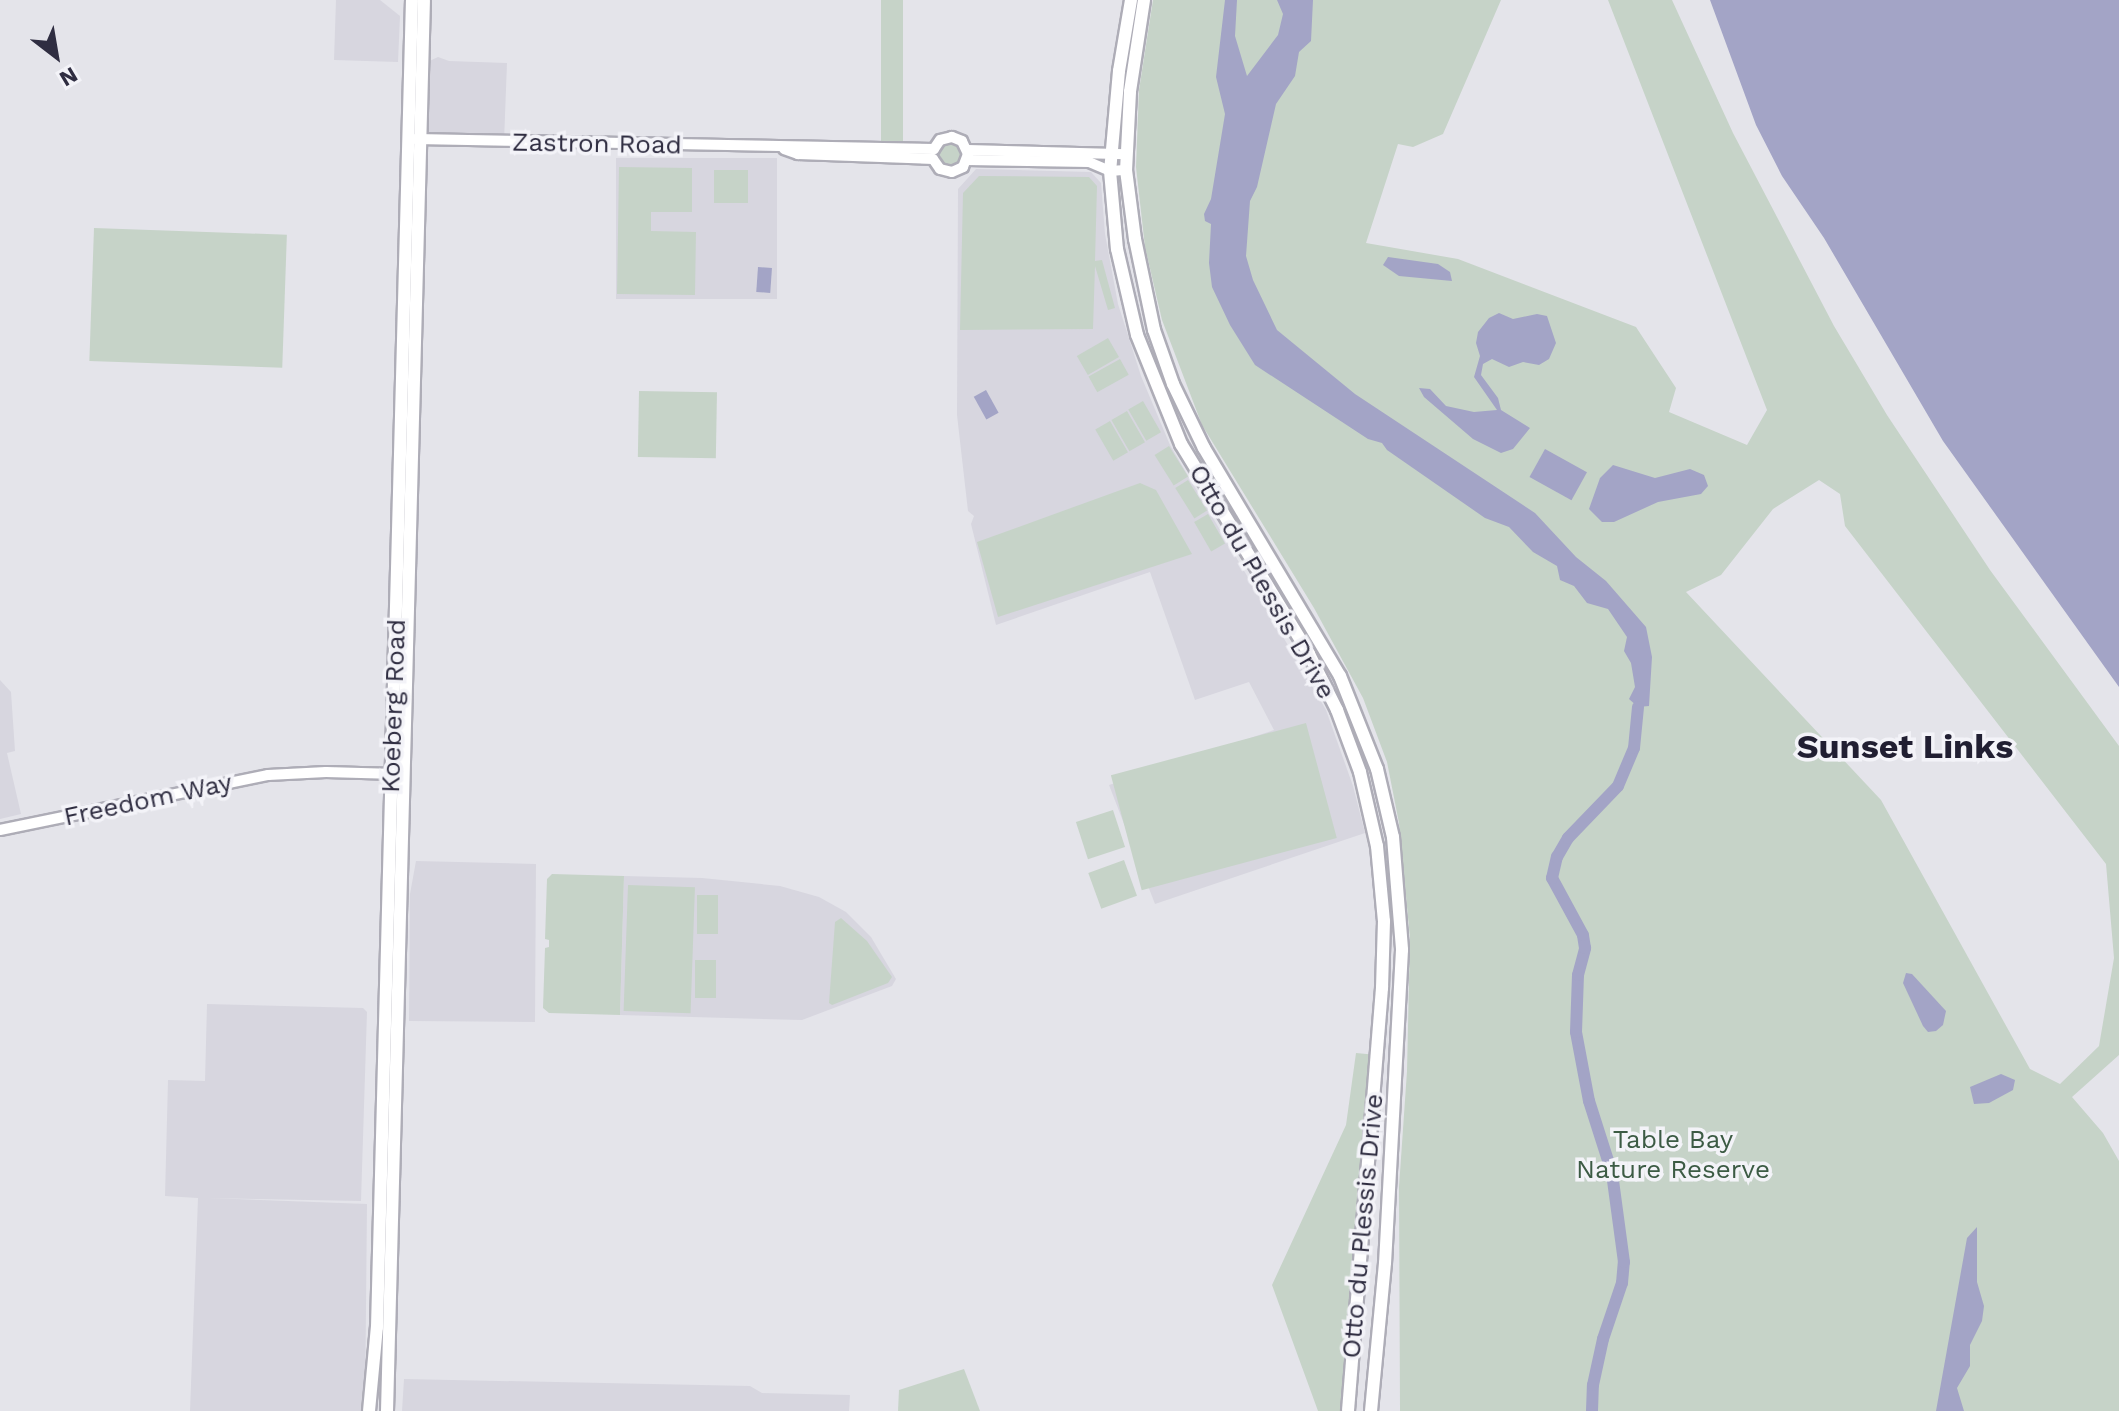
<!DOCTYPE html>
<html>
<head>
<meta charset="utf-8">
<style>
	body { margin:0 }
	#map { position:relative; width:2119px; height:1411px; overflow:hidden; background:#e4e4ea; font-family:"Work Sans",sans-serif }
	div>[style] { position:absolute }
	.built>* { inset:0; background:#d7d6df; transform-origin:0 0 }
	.green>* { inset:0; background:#c6d3c8; transform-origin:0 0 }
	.round { border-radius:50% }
	.water>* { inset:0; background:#a3a4c6; transform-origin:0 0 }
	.river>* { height:12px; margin:-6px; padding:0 6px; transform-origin:6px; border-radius:6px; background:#a3a4c6 }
	.roads { filter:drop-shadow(2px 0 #aeadb7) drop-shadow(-2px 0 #aeadb7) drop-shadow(0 2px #aeadb7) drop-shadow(0 -2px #aeadb7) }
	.secondary>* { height:10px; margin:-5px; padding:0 5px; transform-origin:5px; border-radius:5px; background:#fff }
	.primary>* { height:12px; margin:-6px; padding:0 6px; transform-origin:6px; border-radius:6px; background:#fff }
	span { translate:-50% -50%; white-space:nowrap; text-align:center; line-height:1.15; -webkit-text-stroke:7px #f3f3f8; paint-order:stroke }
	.street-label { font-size:26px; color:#2f2d41 }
	.park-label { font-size:26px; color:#3c5b44 }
	.district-label { font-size:34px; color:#211f32; font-weight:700 }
	.north { position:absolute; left:16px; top:16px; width:80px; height:80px; -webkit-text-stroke:6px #f3f3f8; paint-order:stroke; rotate:149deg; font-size:22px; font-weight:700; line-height:32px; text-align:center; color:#2f2d41 }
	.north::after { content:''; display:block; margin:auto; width:28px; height:36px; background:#2f2d41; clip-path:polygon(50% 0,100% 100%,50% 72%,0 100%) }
</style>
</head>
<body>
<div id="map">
	<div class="built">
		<i style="clip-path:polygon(336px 0,380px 0,400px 16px,398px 62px,334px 60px)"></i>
		<i style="clip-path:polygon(438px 57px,449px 61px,507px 63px,504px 142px,422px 139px,423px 64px)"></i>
		<i style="left:616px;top:158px;width:161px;height:141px"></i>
		<i style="clip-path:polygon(976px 169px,1091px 172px,1101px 183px,1105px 234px,1118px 304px,1141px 376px,1170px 445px,1326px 710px,1353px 786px,1365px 833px,1155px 904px,1109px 785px,1274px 730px,1249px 682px,1195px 700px,1150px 572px,996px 625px,971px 524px,974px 516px,968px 511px,957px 415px,958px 189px)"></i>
		<i style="clip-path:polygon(0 680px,11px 692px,15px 751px,7px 753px,21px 814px,0 819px)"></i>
		<i style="clip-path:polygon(416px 861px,536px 864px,535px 1022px,409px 1021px,410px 894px)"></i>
		<i style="clip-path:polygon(624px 876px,702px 878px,780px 886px,819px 897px,846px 912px,871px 937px,896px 979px,892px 986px,802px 1020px,620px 1015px)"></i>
		<i style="clip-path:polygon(207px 1004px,363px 1008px,367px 1012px,361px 1201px,208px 1198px,367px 1204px,365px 1411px,190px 1411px,198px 1198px,165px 1196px,168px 1080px,205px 1081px)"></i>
		<i style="clip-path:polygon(404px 1379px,750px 1386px,762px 1393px,850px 1395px,849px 1411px,402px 1411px)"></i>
	</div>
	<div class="green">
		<i style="left:881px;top:0;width:22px;height:147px"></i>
		<i style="clip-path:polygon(evenodd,1153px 0,1501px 0,1443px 134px,1413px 147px,1398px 144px,1366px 243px,1458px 259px,1636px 327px,1676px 388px,1669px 412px,1747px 445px,1767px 410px,1608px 0,1672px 0,1733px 133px,1834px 326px,1887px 415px,1990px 570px,2119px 746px,2119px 1055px,2072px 1097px,2103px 1133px,2119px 1161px,2119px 1411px,1400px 1411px,1399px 1187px,1407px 1071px,1410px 938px,1399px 823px,1387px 762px,1363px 698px,1314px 608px,1202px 425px,1162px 320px,1145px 247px,1136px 167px,1139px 90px,1153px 0,1819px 480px,1840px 494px,1845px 526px,2106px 864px,2114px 958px,2099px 1046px,2060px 1084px,2030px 1069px,1881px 800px,1686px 592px,1721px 575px,1773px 509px,1819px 480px)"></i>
		<i class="round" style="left:937px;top:141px;width:26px;height:26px"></i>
		<i style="clip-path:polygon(619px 167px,692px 168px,692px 212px,651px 212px,651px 231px,696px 232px,695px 295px,617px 294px)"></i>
		<i style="left:714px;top:170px;width:34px;height:33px"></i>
		<i style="clip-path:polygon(979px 176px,1089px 177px,1097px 186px,1095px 261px,1102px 260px,1115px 308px,1108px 310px,1095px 266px,1093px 329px,960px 330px,963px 193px)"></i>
		<i style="left:94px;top:228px;width:193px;height:133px;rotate:2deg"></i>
		<i style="left:1108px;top:338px;width:22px;height:36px;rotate:60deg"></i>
		<i style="left:1120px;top:359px;width:18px;height:36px;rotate:61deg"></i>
		<i style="left:639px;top:391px;width:78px;height:66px;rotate:1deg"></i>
		<i style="left:1143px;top:401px;width:36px;height:17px;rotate:60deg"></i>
		<i style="left:1127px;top:411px;width:36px;height:18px;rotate:60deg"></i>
		<i style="left:1110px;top:421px;width:36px;height:17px;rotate:60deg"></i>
		<i style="left:1169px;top:446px;width:36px;height:17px;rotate:58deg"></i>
		<i style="left:1188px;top:480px;width:36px;height:15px;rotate:58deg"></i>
		<i style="clip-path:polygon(1140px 483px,1156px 490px,1192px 554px,998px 617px,977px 542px)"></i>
		<i style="left:1208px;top:514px;width:34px;height:16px;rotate:60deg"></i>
		<i style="left:1306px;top:723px;width:119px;height:202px;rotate:75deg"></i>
		<i style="left:1113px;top:810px;width:39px;height:39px;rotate:72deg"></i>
		<i style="left:1124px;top:860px;width:38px;height:38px;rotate:70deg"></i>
		<i style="clip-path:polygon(552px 874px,624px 876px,620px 1015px,549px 1013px,543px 1008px,545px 948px,549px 947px,549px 940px,545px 939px,547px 879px)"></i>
		<i style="left:628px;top:885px;width:67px;height:126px;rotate:2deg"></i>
		<i style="left:697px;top:895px;width:21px;height:39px"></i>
		<i style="clip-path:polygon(841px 918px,867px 941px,892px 977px,888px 983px,832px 1005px,829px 1003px,835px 922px)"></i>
		<i style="left:695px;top:960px;width:21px;height:38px"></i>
		<i style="clip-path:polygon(1356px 1053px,1377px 1055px,1348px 1411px,1318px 1411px,1272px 1285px,1346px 1125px)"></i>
		<i style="clip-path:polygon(964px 1369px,980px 1411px,898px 1411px,899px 1390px)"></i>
	</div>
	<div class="water">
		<i style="clip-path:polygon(1225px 0,1237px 0,1235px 36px,1247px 76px,1278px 35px,1283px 14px,1277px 0,1313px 0,1311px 41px,1299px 52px,1295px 76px,1276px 104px,1257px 187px,1250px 201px,1246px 256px,1253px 280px,1277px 330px,1355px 394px,1535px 513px,1576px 557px,1606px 581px,1646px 627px,1652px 657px,1649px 706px,1638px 707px,1629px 699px,1635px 687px,1631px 663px,1624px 651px,1627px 637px,1608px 609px,1587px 603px,1574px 586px,1560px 580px,1557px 566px,1533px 552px,1509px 527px,1485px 518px,1387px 450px,1382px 443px,1368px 439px,1255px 365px,1230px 325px,1212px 287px,1209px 263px,1211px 224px,1205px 221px,1204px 214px,1211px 199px,1225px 114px,1216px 77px)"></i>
		<i style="clip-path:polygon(1710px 0,2119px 0,2119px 687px,1943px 441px,1824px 238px,1782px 176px,1756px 125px)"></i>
		<i style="clip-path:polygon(1388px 257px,1438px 264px,1450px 272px,1452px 281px,1399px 276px,1383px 265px)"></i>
		<i style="left:758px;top:267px;width:14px;height:25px;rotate:4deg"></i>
		<i style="clip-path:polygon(1499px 313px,1513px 319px,1537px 314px,1547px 316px,1556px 343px,1549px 359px,1539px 365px,1523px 362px,1509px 367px,1492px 359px,1483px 364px,1481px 375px,1498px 398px,1501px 410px,1530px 428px,1513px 449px,1501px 453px,1473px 439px,1424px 397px,1419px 388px,1430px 389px,1446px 406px,1474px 412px,1497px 410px,1474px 377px,1480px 356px,1476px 343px,1478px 332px,1489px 318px)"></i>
		<i style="left:986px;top:390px;width:26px;height:14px;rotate:61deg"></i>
		<i style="left:1545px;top:449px;width:48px;height:32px;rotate:29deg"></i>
		<i style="clip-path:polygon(1613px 465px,1655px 478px,1690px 469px,1704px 475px,1708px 486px,1701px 494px,1658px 502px,1614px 522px,1602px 522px,1589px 509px,1600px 478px)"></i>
		<i style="clip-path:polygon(1906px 973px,1912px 974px,1946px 1011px,1943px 1025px,1936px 1031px,1928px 1032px,1923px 1026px,1903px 983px)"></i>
		<i style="clip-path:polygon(2001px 1074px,2015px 1080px,2013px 1090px,1989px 1103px,1974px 1104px,1970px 1087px)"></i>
		<i style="clip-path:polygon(1977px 1227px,1977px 1282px,1984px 1306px,1982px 1321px,1970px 1345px,1970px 1366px,1957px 1388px,1964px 1411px,1936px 1411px,1967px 1238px)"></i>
	</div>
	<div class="river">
		<i style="left:1592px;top:1411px;width:26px;rotate:-88deg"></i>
		<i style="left:1593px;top:1385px;width:47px;rotate:-77.7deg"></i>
		<i style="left:1603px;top:1339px;width:59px;rotate:-71.3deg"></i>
		<i style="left:1622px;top:1283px;width:21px;rotate:-85deg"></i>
		<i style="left:1624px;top:1262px;width:90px;rotate:-97.7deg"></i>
		<i style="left:1612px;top:1173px;width:76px;rotate:-107.7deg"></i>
		<i style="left:1589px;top:1101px;width:70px;rotate:-100.7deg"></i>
		<i style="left:1576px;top:1032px;width:57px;rotate:-88deg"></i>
		<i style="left:1578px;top:975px;width:28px;rotate:-75deg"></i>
		<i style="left:1585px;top:948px;width:13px;rotate:-99deg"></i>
		<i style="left:1583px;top:935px;width:65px;rotate:-118.5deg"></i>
		<i style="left:1552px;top:878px;width:22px;rotate:-77deg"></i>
		<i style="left:1557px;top:857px;width:22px;rotate:-60deg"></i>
		<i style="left:1568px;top:838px;width:72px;rotate:-46.1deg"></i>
		<i style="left:1618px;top:786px;width:41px;rotate:-67.2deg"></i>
		<i style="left:1634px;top:748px;width:41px;rotate:-84.4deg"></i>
	</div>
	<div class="roads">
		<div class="secondary">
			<i style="left:416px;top:139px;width:518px;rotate:1.11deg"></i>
			<i style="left:784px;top:149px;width:15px;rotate:20deg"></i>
			<i style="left:798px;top:154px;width:135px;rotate:2.1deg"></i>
			<i style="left:968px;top:150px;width:158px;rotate:1.5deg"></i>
			<i style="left:933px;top:159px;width:12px;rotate:55deg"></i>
			<i style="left:940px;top:169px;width:12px;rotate:14deg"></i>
			<i style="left:952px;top:172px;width:12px;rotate:-24deg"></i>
			<i style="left:963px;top:167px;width:14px;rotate:-69deg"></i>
			<i style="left:968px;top:154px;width:14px;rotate:-115deg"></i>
			<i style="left:962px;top:141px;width:11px;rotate:-158deg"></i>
			<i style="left:952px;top:137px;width:12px;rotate:166deg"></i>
			<i style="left:940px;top:140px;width:11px;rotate:124deg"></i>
			<i style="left:967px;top:160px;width:122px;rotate:0.9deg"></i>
			<i style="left:1089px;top:162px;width:23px;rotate:23deg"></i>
			<i style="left:1110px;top:171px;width:16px;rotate:-4deg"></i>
			<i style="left:0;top:830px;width:274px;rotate:-11.6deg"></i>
			<i style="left:268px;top:775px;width:58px;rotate:-3deg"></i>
			<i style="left:326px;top:772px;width:70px;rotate:1.6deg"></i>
		</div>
		<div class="primary">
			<i style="left:1131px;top:0;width:72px;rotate:99.6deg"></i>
			<i style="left:1119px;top:71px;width:100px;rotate:95.1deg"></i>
			<i style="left:1110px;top:171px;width:78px;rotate:84.9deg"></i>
			<i style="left:1117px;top:249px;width:88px;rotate:76.9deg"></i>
			<i style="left:1137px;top:335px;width:118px;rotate:68deg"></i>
			<i style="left:1181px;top:444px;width:246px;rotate:58.6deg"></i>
			<i style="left:1309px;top:654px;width:63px;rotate:63.4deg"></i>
			<i style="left:1337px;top:710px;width:66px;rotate:69.6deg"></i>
			<i style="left:1360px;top:772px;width:76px;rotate:77.1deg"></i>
			<i style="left:1377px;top:846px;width:75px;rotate:84.7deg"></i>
			<i style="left:1384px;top:921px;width:67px;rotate:91.7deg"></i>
			<i style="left:1382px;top:988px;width:424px;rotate:94.6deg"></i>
			<i style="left:1144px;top:0;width:93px;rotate:98.7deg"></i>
			<i style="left:1130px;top:92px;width:78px;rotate:92.9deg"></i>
			<i style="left:1126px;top:170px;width:70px;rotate:82.6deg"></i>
			<i style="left:1135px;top:239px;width:93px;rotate:78.2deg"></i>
			<i style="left:1154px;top:330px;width:57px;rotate:70.6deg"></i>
			<i style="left:1173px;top:384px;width:71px;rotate:64.2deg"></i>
			<i style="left:1204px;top:448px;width:265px;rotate:59.2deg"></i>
			<i style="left:1340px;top:676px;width:100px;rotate:68.3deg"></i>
			<i style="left:1377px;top:769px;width:70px;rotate:76.8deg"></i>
			<i style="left:1393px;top:837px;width:113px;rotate:85.4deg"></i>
			<i style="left:1402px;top:950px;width:313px;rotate:93.1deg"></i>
			<i style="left:1385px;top:1263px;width:149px;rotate:95.4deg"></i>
			<i style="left:369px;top:1411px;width:84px;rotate:-84.6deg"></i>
			<i style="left:377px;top:1327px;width:1327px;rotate:-88.49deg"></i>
			<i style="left:387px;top:1411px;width:1411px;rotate:-88.5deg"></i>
		</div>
	</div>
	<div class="street-label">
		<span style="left:597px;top:144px;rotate:1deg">Zastron Road</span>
		<span style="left:1262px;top:582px;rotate:60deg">Otto du Plessis Drive</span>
		<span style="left:394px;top:706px;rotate:-88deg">Koeberg Road</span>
		<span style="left:148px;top:800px;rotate:-12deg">Freedom Way</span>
		<span style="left:1363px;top:1226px;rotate:-85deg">Otto du Plessis Drive</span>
	</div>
	<div class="park-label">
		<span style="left:1673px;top:1155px">Table Bay<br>Nature Reserve</span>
	</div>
	<div class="district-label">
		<span style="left:1905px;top:747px">Sunset Links</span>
	</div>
	<div class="north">N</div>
</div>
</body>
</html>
